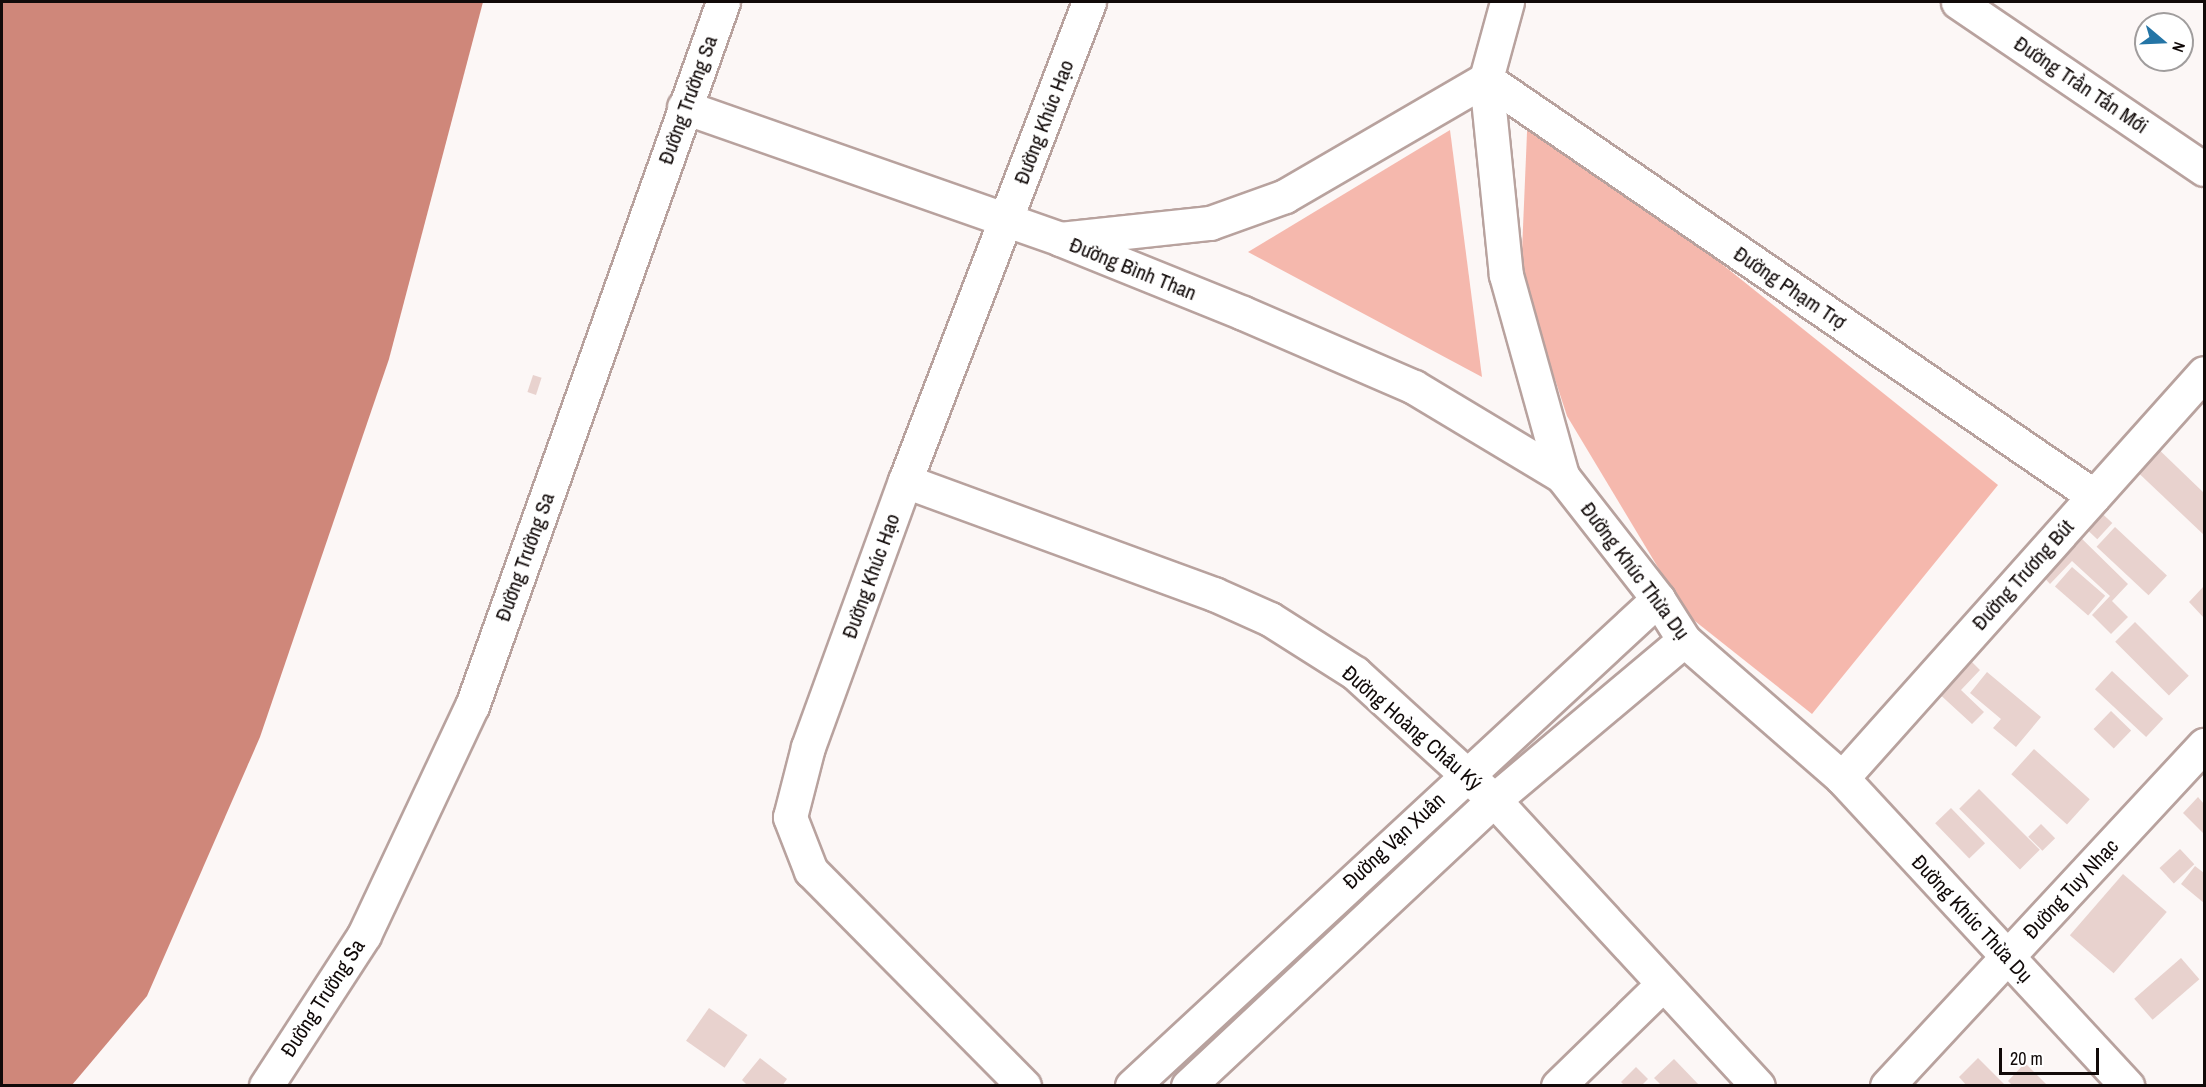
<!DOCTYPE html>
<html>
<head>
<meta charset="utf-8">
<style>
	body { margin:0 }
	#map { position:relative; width:2206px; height:1087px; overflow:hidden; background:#fcf7f6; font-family:"Archivo Narrow",sans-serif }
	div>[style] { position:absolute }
	.green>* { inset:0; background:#f5b8ad }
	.water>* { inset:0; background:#cf877a }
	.building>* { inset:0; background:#e8d2ce; transform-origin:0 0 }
	.roads { filter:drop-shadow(2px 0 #b8a29e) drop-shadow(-2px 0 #b8a29e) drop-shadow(0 2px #b8a29e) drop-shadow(0 -2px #b8a29e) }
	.minor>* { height:33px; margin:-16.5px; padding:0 16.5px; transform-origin:16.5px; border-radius:16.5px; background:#fff }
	span { translate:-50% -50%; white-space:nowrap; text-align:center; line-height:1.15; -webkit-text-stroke:6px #fff; paint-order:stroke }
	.street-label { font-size:21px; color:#110a09 }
	.frame { position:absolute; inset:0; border:3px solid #110a09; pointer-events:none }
	.north { position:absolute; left:2134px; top:12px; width:60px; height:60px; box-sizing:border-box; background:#fff; border:2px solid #a09d9d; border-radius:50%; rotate:109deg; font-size:16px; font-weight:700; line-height:24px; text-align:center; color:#110a09 }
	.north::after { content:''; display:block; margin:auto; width:21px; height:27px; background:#2475a6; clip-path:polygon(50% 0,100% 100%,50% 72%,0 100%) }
	.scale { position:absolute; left:1999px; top:1048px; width:100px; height:27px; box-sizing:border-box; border:3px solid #110a09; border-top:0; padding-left:8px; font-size:18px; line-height:21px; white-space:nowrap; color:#110a09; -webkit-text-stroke:4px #fff; paint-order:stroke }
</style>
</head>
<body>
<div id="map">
	<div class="green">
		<i style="clip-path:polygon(1528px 109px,1998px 485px,1812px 714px,1686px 614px,1567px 416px,1521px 275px)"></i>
		<i style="clip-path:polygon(1450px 130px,1482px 377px,1248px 252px)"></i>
	</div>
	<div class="water">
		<i style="clip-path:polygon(2px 2px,483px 2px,389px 359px,260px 737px,147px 996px,72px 1085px,2px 1085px)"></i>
	</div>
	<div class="building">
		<i style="left:533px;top:375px;width:9px;height:18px;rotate:18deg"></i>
		<i style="clip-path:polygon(2150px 441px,2204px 493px,2204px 535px,2129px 464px)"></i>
		<i style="left:2094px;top:506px;width:25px;height:22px;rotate:43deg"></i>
		<i style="left:2115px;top:527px;width:71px;height:27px;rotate:43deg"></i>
		<i style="clip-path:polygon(2077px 534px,2128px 584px,2112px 601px,2128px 617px,2111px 634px,2092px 615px,2110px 596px,2072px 561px,2050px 584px,2040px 573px)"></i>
		<i style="left:2072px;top:567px;width:44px;height:26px;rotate:41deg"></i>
		<i style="clip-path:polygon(2204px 586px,2204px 618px,2189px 602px)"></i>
		<i style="left:2135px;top:622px;width:76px;height:28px;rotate:45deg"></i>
		<i style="clip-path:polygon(1967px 657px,1980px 670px,1961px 690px,1984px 712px,1972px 724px,1935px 690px)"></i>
		<i style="left:2112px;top:671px;width:70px;height:25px;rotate:43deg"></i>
		<i style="clip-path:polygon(1987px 672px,2041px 717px,2016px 747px,1993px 728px,2001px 719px,1970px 693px)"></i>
		<i style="left:2111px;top:711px;width:28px;height:25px;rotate:44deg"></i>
		<i style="left:2034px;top:749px;width:75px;height:34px;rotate:42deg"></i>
		<i style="left:1979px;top:789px;width:86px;height:28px;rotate:45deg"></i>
		<i style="clip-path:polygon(2198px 797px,2204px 804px,2204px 834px,2183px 813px)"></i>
		<i style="left:1951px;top:808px;width:49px;height:22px;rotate:46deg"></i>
		<i style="left:2041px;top:824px;width:20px;height:18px;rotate:45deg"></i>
		<i style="left:2180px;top:849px;width:21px;height:28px;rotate:47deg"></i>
		<i style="clip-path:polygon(2195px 866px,2204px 873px,2204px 903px,2181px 884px)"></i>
		<i style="left:2123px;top:874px;width:58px;height:81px;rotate:41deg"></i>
		<i style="left:2181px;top:958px;width:28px;height:62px;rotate:49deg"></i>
		<i style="left:709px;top:1008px;width:47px;height:40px;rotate:35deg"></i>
		<i style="clip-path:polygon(760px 1058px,787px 1079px,782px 1086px,748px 1086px,742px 1080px)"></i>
		<i style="clip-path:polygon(1978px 1058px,2006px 1086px,1967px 1086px,1959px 1077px)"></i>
		<i style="clip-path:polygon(1674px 1059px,1700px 1086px,1662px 1086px,1654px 1078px)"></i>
		<i style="clip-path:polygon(2025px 1063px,2048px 1086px,2013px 1086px,2008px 1081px)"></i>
		<i style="clip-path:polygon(1636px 1067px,1648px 1079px,1641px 1086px,1625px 1086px,1621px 1082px)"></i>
	</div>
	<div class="roads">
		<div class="minor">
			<i style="left:1507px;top:2px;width:80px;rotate:105.3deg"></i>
			<i style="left:1486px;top:79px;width:197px;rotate:84.2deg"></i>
			<i style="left:1506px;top:275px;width:209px;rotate:74.4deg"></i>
			<i style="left:1562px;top:476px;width:156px;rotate:52deg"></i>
			<i style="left:1658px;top:599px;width:49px;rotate:57.6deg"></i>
			<i style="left:1684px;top:640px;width:210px;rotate:41.1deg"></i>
			<i style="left:1842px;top:778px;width:420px;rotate:47.2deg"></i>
			<i style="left:1958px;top:2px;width:297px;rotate:34.2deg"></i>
			<i style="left:684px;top:107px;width:398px;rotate:19.3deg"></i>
			<i style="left:1060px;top:239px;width:197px;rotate:22deg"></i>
			<i style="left:1243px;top:313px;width:186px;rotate:23.4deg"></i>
			<i style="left:1414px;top:387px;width:173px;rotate:31deg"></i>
			<i style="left:1060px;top:239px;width:151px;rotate:-6.1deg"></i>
			<i style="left:1210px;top:223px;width:80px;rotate:-19.8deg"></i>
			<i style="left:1285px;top:196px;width:233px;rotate:-30.2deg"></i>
			<i style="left:1486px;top:79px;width:737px;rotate:34.44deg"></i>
			<i style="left:905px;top:481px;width:329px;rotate:20.1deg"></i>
			<i style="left:1214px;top:594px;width:61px;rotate:24.1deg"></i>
			<i style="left:1270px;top:619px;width:101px;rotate:32.4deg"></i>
			<i style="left:1355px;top:673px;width:188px;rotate:42.4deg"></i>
			<i style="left:1494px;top:800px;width:389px;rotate:47.3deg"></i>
			<i style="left:1842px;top:778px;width:543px;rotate:-48.21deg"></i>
			<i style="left:266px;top:1086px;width:180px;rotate:-57deg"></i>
			<i style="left:364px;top:935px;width:253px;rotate:-64.8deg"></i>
			<i style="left:472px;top:706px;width:747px;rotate:-70.38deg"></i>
			<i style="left:1024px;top:1086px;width:303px;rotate:-134.7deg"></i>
			<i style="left:811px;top:871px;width:58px;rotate:-111.3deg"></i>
			<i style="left:790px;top:817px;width:72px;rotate:-75.6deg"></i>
			<i style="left:808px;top:747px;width:283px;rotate:-70deg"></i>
			<i style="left:905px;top:481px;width:513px;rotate:-68.99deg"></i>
			<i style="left:1132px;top:1086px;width:717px;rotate:-42.8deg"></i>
			<i style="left:1188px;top:1086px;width:419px;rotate:-43.1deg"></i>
			<i style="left:1494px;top:800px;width:248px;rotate:-40.1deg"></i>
			<i style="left:1558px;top:1086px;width:145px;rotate:-44.2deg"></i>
			<i style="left:1887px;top:1086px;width:466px;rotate:-47.1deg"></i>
		</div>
	</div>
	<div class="street-label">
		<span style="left:2081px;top:85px;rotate:34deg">Đường Trần Tấn Mới</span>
		<span style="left:688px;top:100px;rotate:-70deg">Đường Trường Sa</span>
		<span style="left:1044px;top:122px;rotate:-69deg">Đường Khúc Hạo</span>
		<span style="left:1133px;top:269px;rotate:22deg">Đường Bình Than</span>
		<span style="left:1790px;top:288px;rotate:34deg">Đường Phạm Trợ</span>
		<span style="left:525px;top:557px;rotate:-70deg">Đường Trường Sa</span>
		<span style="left:1635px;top:571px;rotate:53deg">Đường Khúc Thừa Dụ</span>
		<span style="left:2023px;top:575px;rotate:-48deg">Đường Trương Bút</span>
		<span style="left:871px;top:576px;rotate:-70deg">Đường Khúc Hạo</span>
		<span style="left:1412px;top:728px;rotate:41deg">Đường Hoàng Châu Ký</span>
		<span style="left:1394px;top:841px;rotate:-43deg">Đường Vạn Xuân</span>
		<span style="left:2071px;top:889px;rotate:-47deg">Đường Tuy Nhạc</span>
		<span style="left:1972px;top:919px;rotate:47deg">Đường Khúc Thừa Dụ</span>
		<span style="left:323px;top:998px;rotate:-57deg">Đường Trường Sa</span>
	</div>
	<div class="frame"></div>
	<div class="north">N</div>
	<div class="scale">20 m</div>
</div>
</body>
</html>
